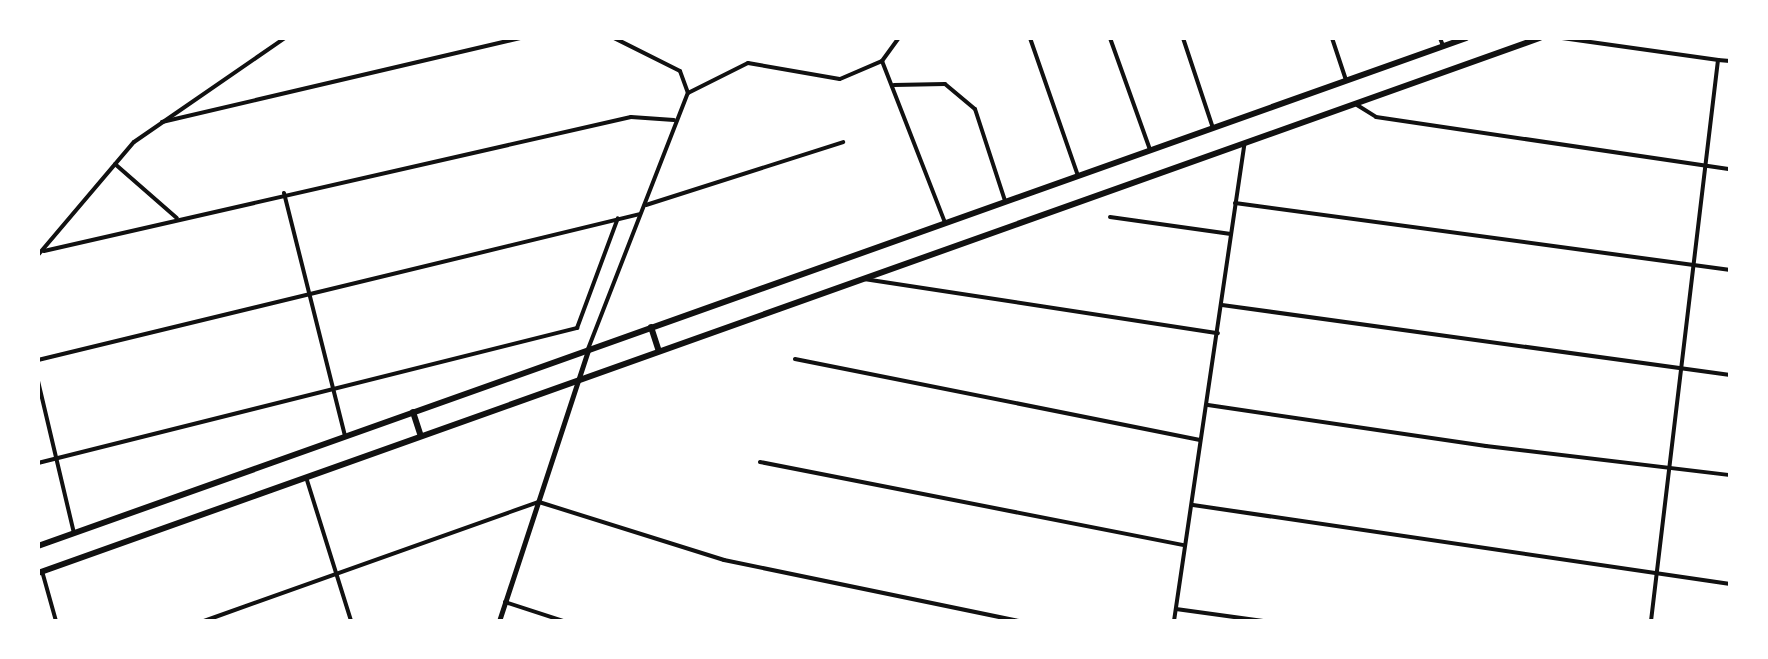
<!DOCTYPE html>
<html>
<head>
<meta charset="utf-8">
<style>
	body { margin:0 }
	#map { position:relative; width:1768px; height:659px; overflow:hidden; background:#fff; font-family:"Source Sans 3",sans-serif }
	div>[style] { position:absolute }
	.minor>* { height:4px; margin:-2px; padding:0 2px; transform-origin:2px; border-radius:2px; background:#111 }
	.tertiary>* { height:5px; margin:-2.5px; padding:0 2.5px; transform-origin:2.5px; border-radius:2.5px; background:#111 }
	.secondary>* { height:6px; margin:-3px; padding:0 3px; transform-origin:3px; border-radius:3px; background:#111 }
	.primary>* { height:6px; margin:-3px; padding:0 3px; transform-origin:3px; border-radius:3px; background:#111 }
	span { translate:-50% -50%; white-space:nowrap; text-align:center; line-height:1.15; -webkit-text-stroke:8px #fff; paint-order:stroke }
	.frame { position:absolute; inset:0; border:40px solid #fff; pointer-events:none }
</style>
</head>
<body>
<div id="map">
	<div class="minor">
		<i style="left:1030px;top:38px;width:146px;rotate:70.8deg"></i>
		<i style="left:1110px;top:38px;width:119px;rotate:70.3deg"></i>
		<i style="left:1183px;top:38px;width:95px;rotate:71.6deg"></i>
		<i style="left:1332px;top:38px;width:44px;rotate:71.6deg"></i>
		<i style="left:1440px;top:38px;width:9px;rotate:69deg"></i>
		<i style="left:1562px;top:38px;width:158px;rotate:8deg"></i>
		<i style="left:1718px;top:60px;width:565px;rotate:96.81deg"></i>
		<i style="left:1718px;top:60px;width:12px;rotate:5deg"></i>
		<i style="left:882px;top:61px;width:174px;rotate:68.7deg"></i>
		<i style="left:894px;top:85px;width:51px;rotate:-1.1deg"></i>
		<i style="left:945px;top:84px;width:39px;rotate:40deg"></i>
		<i style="left:975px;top:109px;width:97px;rotate:71.9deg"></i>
		<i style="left:688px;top:93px;width:67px;rotate:-26.6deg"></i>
		<i style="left:748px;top:63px;width:93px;rotate:9.9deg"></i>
		<i style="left:840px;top:79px;width:46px;rotate:-23.2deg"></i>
		<i style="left:882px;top:61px;width:29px;rotate:-54deg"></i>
		<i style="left:1357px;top:105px;width:22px;rotate:32deg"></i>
		<i style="left:1376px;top:117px;width:358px;rotate:8.4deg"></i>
		<i style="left:162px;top:122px;width:368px;rotate:-13.2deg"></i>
		<i style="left:115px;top:164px;width:82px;rotate:41.1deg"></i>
		<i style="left:284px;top:193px;width:251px;rotate:75.9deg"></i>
		<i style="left:1235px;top:203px;width:500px;rotate:7.7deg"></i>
		<i style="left:646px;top:205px;width:207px;rotate:-17.7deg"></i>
		<i style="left:1110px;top:217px;width:122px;rotate:8deg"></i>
		<i style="left:44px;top:251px;width:602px;rotate:-12.86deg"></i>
		<i style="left:631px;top:117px;width:43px;rotate:4deg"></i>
		<i style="left:38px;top:255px;width:148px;rotate:-49.7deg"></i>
		<i style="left:134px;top:142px;width:183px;rotate:-34.6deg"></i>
		<i style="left:864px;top:279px;width:358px;rotate:8.7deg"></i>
		<i style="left:1222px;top:305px;width:513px;rotate:7.85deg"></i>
		<i style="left:588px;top:349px;width:275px;rotate:-68.7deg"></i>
		<i style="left:688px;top:93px;width:23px;rotate:-110deg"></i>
		<i style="left:680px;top:71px;width:74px;rotate:-153.4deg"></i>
		<i style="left:795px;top:359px;width:413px;rotate:11.3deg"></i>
		<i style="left:38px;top:360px;width:619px;rotate:-13.63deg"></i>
		<i style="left:38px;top:381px;width:156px;rotate:76.7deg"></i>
		<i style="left:1208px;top:405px;width:281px;rotate:8.4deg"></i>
		<i style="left:1486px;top:446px;width:246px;rotate:6.8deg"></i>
		<i style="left:760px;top:462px;width:433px;rotate:11.1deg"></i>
		<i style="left:38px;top:463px;width:556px;rotate:-14.06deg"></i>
		<i style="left:577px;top:328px;width:117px;rotate:-69.6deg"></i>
		<i style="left:306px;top:477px;width:151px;rotate:72.6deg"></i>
		<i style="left:1193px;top:505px;width:543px;rotate:8.37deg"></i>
		<i style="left:42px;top:571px;width:52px;rotate:74.4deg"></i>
		<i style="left:505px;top:602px;width:61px;rotate:18.1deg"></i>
		<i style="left:1176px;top:609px;width:88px;rotate:7.9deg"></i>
		<i style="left:204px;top:621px;width:356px;rotate:-19.6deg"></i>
		<i style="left:539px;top:502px;width:194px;rotate:17.4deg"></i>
		<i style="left:724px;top:560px;width:301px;rotate:11.7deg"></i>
		<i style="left:1174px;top:621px;width:481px;rotate:-81.6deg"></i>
	</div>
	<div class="tertiary">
		<i style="left:499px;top:621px;width:285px;rotate:-71.8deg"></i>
	</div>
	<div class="secondary">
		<i style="left:651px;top:327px;width:25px;rotate:72deg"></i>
		<i style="left:413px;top:412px;width:25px;rotate:72deg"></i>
	</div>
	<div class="primary">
		<i style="left:38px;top:546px;width:1516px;rotate:-19.58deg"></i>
		<i style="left:38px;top:573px;width:1594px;rotate:-19.61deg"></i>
	</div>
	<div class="frame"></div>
</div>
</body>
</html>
